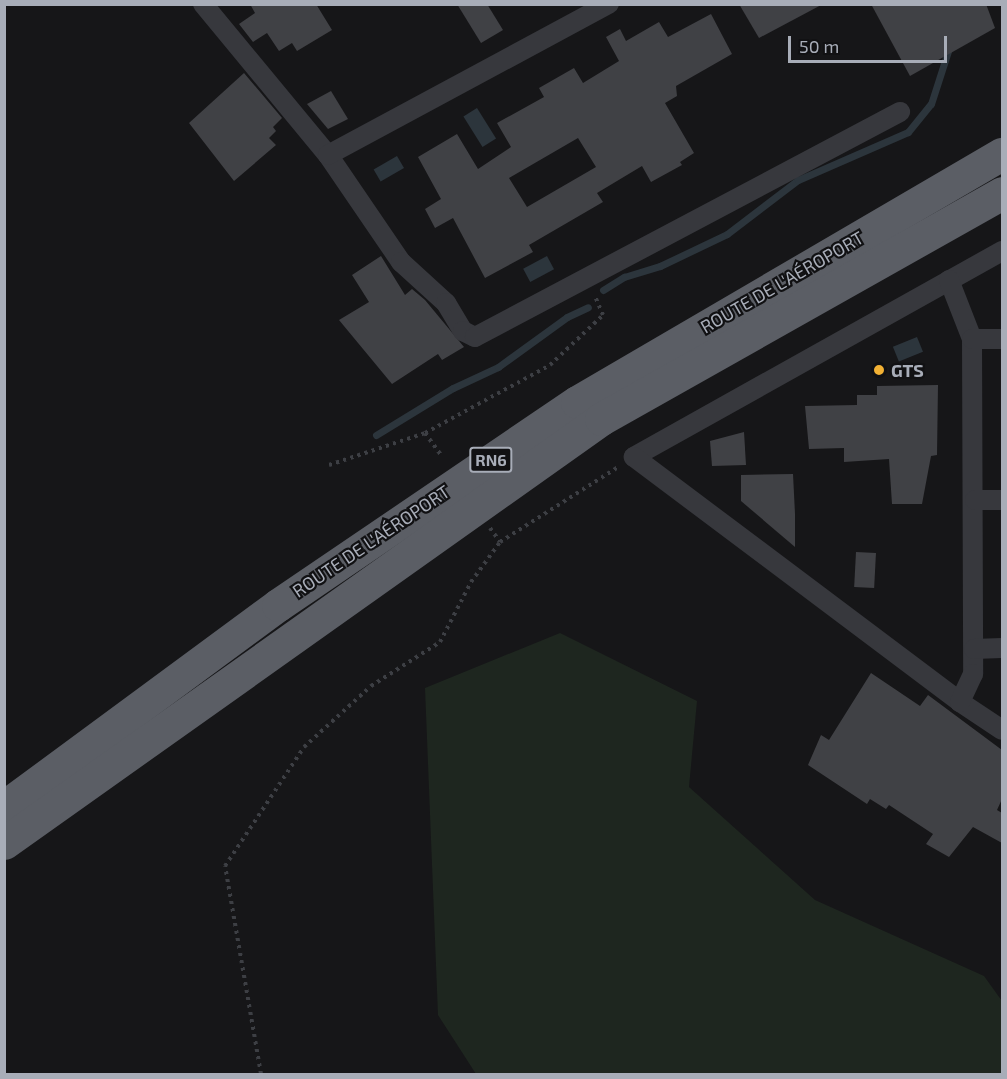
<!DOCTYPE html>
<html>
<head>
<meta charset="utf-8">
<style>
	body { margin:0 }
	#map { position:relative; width:1007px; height:1079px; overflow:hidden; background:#161618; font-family:"Exo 2",sans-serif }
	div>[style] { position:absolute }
	.green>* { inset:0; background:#1e261f }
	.water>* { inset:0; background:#2c353c; transform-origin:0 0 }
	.stream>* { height:7px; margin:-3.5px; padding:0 3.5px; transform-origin:3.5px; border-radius:3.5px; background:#2c353c }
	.building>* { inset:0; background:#404145; transform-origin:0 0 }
	.path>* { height:4px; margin-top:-2px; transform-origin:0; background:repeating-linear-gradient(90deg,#3d3f44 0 3px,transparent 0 7.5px) }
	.minor>* { height:20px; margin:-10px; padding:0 10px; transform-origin:10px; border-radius:10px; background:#37383d }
	.trunk>* { height:33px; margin:-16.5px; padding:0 16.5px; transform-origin:16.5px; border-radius:16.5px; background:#5b5e65 }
	.dots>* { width:16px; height:16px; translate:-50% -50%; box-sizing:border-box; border:3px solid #111113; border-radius:50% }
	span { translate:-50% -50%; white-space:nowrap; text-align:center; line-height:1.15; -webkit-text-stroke:4.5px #111113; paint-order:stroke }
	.shield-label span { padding:2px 4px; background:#111113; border:2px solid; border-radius:4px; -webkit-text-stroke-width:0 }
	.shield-label { font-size:16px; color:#a8adb8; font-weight:700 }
	.street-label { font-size:18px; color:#a8adb8 }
	.poi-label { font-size:18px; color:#a8adb8; font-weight:700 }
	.left { translate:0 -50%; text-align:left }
	.frame { position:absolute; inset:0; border:6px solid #a8adb8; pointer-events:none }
	.scale { position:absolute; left:788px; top:36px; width:159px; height:27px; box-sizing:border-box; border:3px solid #a8adb8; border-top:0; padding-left:8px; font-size:18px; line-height:21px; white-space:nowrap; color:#a8adb8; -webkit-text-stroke:4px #111113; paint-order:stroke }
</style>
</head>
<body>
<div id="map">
	<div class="green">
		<i style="clip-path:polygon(560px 633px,697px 701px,689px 787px,815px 900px,984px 976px,1002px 1001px,1002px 1074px,476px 1074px,438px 1015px,425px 688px)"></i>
	</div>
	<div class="water">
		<i style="left:477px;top:108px;width:36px;height:16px;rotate:58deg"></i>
		<i style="left:397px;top:156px;width:14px;height:27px;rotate:60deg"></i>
		<i style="left:547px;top:256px;width:15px;height:27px;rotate:62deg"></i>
		<i style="left:917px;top:337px;width:16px;height:26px;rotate:68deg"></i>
	</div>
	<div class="stream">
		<i style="left:603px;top:290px;width:25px;rotate:-32deg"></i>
		<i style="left:624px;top:277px;width:38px;rotate:-17deg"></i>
		<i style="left:660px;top:266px;width:74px;rotate:-25.5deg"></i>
		<i style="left:727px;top:234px;width:89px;rotate:-37.3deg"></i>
		<i style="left:798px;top:180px;width:120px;rotate:-23.6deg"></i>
		<i style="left:908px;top:132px;width:36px;rotate:-51deg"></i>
		<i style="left:931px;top:104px;width:59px;rotate:-72.2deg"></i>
		<i style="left:376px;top:435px;width:90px;rotate:-31.4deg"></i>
		<i style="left:453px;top:388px;width:50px;rotate:-25deg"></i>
		<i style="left:498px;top:367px;width:85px;rotate:-35.9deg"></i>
		<i style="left:567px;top:317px;width:23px;rotate:-25deg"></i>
	</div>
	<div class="building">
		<i style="clip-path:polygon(250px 4px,316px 4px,332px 30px,297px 51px,292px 43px,279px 51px,267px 33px,253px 42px,239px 24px,255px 13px)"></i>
		<i style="clip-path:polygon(457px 4px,487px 4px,503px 30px,481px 43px)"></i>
		<i style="clip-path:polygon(739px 4px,823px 4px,759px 38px)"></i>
		<i style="clip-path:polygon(871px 4px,986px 4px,995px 28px,910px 76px)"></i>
		<i style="clip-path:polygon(evenodd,711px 14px,732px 54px,676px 86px,677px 96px,665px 103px,694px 153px,680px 162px,682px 165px,651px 182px,642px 166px,597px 193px,603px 202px,529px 245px,533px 252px,485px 278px,453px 218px,435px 228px,425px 209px,441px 199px,418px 157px,457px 134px,478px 169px,511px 147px,497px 123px,544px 97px,539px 88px,574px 68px,583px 83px,619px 61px,606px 37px,620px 29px,626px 41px,659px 22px,668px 37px,711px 14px,578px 138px,596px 167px,527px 207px,509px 178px,578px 138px)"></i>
		<i style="clip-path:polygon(244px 73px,282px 118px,273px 127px,276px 131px,269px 138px,276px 145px,234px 181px,189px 123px)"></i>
		<i style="clip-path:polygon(331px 91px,348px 119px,328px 129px,307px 104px)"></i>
		<i style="clip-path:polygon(381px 256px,405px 295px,412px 289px,425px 300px,464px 347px,442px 360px,438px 354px,392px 384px,339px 320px,369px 302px,352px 275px)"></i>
		<i style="clip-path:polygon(938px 385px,937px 455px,931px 456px,922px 504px,892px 504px,889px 459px,844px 462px,844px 448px,809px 449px,805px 406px,857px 405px,857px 395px,877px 395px,877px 386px)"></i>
		<i style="clip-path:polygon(744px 432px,746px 465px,712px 466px,710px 441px)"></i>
		<i style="clip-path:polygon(793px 474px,795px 514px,795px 547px,741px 501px,741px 475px)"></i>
		<i style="left:856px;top:552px;width:20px;height:35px;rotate:3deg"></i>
		<i style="clip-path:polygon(871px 673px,920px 706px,928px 695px,1002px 750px,1002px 799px,997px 810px,1002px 813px,1002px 843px,973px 827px,949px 857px,926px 844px,933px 834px,889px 805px,886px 809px,870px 799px,867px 804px,808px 765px,821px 735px,829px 740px)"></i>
	</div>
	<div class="path">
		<i style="left:425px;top:433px;width:142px;rotate:-28.5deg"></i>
		<i style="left:550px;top:365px;width:73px;rotate:-43.3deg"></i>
		<i style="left:603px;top:315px;width:21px;rotate:-113deg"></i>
		<i style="left:329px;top:465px;width:101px;rotate:-18.4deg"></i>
		<i style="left:425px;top:433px;width:26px;rotate:54deg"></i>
		<i style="left:490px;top:528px;width:17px;rotate:54deg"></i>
		<i style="left:261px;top:1074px;width:211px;rotate:-99.8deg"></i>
		<i style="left:225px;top:866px;width:143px;rotate:-56.4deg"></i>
		<i style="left:304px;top:747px;width:91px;rotate:-42.3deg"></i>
		<i style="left:371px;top:686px;width:82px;rotate:-32.5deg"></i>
		<i style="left:440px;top:642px;width:68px;rotate:-62.7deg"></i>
		<i style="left:471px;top:582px;width:49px;rotate:-54.1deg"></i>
		<i style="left:500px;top:542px;width:140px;rotate:-32.4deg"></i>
	</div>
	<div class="minor">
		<i style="left:203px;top:4px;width:196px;rotate:50.4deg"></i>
		<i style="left:328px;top:155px;width:130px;rotate:55.7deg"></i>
		<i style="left:401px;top:262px;width:61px;rotate:42.3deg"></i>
		<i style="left:446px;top:303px;width:33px;rotate:59deg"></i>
		<i style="left:463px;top:331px;width:13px;rotate:27deg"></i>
		<i style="left:475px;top:337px;width:481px;rotate:-27.9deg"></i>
		<i style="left:328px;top:155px;width:319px;rotate:-28.3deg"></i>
		<i style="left:1002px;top:251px;width:422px;rotate:150.8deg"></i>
		<i style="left:634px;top:457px;width:408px;rotate:36.9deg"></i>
		<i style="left:960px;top:702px;width:50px;rotate:33.7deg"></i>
		<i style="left:949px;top:280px;width:63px;rotate:68.7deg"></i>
		<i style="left:972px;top:339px;width:335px;rotate:89.8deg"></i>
		<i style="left:973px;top:674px;width:31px;rotate:115deg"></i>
		<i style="left:972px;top:339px;width:30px"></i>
		<i style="left:975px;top:500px;width:27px"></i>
		<i style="left:974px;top:649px;width:28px;rotate:-2deg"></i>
	</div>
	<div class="trunk">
		<i style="left:4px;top:807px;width:340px;rotate:-36.4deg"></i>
		<i style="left:278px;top:605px;width:361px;rotate:-34.2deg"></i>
		<i style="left:577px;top:402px;width:492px;rotate:-30.3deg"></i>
		<i style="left:4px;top:843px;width:732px;rotate:-35.38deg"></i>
		<i style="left:601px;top:419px;width:460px;rotate:-29.4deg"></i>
	</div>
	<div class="dots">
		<i style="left:879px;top:370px;background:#f2b134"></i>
	</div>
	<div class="shield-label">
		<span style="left:491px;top:460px">RN6</span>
	</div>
	<div class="street-label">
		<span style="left:782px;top:282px;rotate:-30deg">ROUTE DE L'AÉROPORT</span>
		<span style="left:371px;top:541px;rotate:-34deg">ROUTE DE L'AÉROPORT</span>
	</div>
	<div class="poi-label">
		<span class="left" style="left:891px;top:370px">GTS</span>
	</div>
	<div class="frame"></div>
	<div class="scale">50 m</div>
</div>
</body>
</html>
